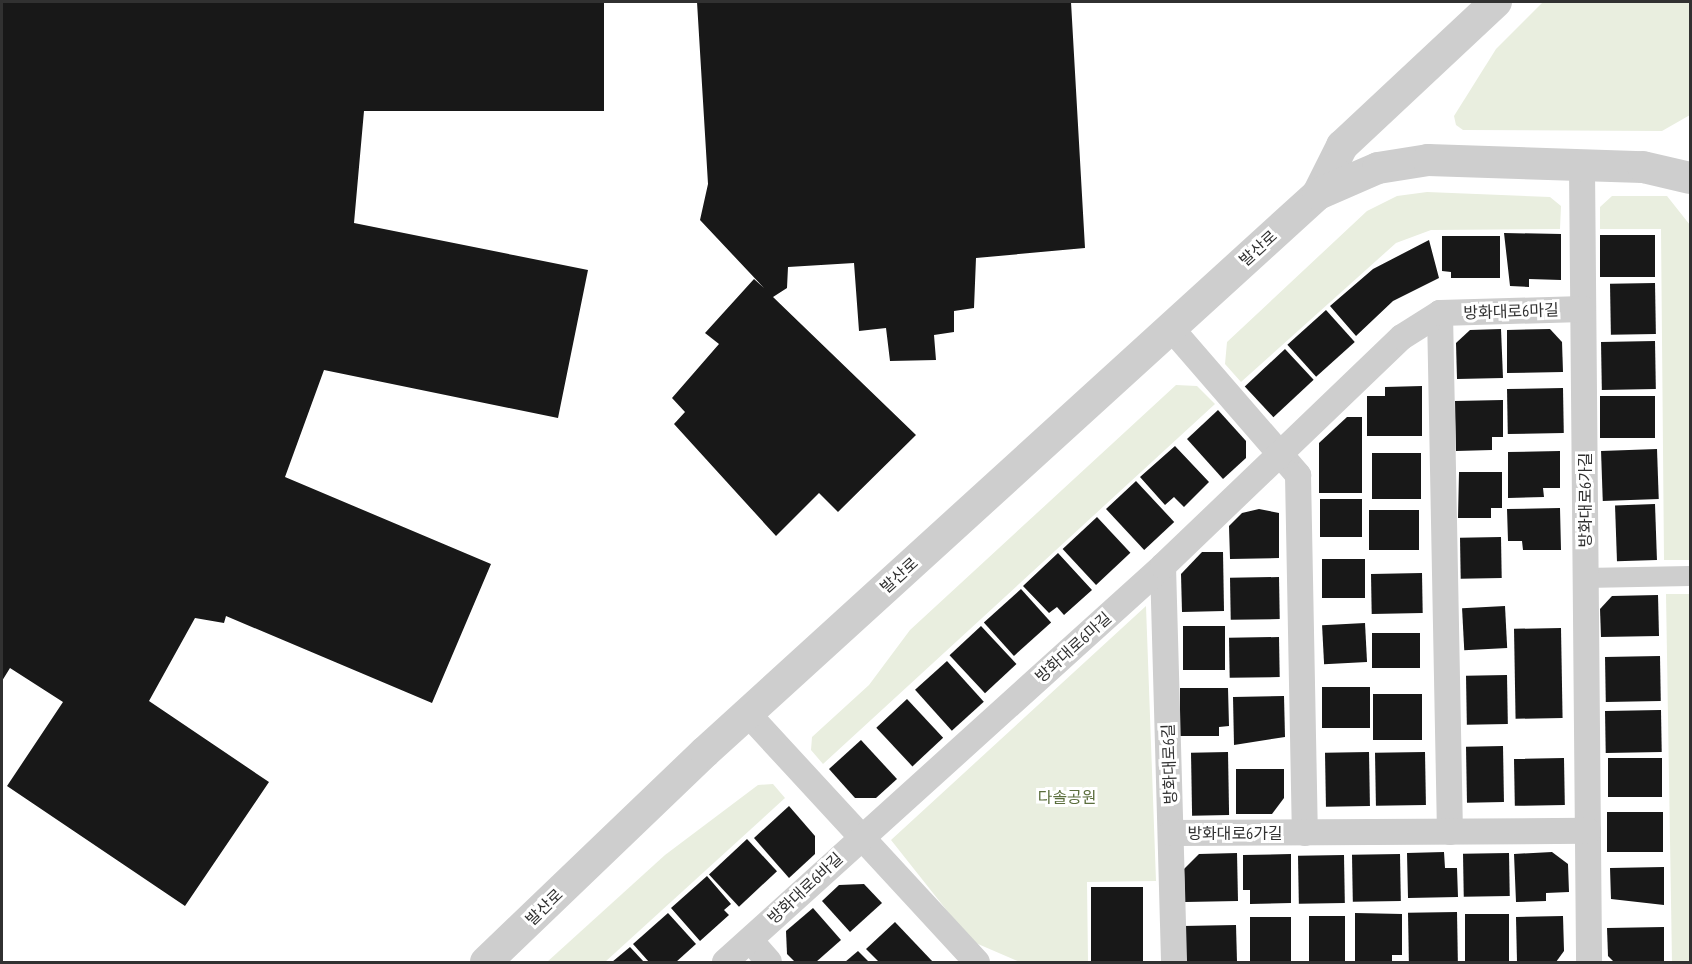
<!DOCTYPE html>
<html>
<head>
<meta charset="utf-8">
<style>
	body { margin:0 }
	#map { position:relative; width:1692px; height:964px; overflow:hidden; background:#fff; font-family:"PT Sans Narrow","Noto Sans KR",sans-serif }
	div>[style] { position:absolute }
	.green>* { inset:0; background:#e9eedf }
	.building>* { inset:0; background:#181818; transform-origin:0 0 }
	.pedestrian>* { height:20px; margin:-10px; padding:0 10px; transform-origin:10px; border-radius:10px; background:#cecece }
	.minor>* { height:26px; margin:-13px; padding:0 13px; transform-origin:13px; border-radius:13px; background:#cecece }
	.tertiary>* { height:32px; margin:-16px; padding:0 16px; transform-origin:16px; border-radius:16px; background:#cecece }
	span { translate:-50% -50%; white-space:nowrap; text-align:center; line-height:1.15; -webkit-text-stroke:6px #fff; paint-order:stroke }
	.street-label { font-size:16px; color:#313131 }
	.park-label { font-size:16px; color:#5b6e3d }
	.frame { position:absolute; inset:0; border:3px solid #313131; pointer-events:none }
</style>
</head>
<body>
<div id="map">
	<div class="green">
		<i style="clip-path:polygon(1543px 2px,1690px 2px,1690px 115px,1662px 131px,1463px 130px,1456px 125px,1454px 116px,1496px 49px)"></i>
		<i style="clip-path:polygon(1427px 192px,1550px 197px,1561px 206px,1560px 229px,1431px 230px,1396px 243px,1241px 382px,1225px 364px,1227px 342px,1367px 211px,1397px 196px)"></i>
		<i style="clip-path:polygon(1612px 196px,1667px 196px,1690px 225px,1690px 560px,1664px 560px,1661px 229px,1600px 229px,1600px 207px)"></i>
		<i style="clip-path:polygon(1176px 385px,1197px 386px,1215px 404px,823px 764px,811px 750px,812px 737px,869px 685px,910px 630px)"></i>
		<i style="clip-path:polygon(1666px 594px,1690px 594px,1690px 962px,1672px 962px)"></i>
		<i style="clip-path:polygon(1146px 606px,1156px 881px,1087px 882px,1088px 962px,1020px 962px,971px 941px,891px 840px)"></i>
		<i style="clip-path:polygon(773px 784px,785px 798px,605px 962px,547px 962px,665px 855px,758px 785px)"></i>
	</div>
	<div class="building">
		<i style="clip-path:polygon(2px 2px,604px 2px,604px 111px,364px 111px,354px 223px,588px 270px,558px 418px,324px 370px,285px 477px,491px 564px,432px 703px,226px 616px,224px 623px,195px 618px,149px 701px,269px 782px,185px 906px,7px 786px,63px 702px,10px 668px,2px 681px)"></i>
		<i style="clip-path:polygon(697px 2px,1071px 2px,1085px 248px,976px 258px,974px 308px,954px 311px,954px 332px,934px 335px,936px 360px,890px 361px,886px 328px,859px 331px,854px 263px,788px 267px,787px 288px,773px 297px,916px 435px,838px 512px,819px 493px,776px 536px,674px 424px,685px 412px,672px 398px,719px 344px,705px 333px,754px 279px,764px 288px,700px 220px,708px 184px)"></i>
		<i style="clip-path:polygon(1504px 233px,1561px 234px,1561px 280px,1529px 279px,1529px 287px,1510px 286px)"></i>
		<i style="left:1600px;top:235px;width:55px;height:42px"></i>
		<i style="clip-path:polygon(1442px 236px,1500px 236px,1500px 278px,1451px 278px,1451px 272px,1442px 271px)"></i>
		<i style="clip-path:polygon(1429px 240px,1439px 278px,1393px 301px,1356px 336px,1330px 306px,1373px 269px)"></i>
		<i style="left:1655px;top:283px;width:51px;height:45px;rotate:89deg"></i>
		<i style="left:1326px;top:310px;width:43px;height:52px;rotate:48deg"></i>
		<i style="clip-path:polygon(1501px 329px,1503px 378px,1457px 379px,1456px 343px,1470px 330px)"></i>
		<i style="clip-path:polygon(1550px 329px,1562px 342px,1563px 372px,1507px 373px,1507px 330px)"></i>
		<i style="left:1655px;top:341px;width:48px;height:54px;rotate:89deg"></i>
		<i style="left:1285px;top:349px;width:42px;height:55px;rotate:47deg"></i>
		<i style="clip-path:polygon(1422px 386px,1422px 436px,1367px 436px,1367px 396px,1385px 396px,1385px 387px)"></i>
		<i style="left:1563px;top:388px;width:45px;height:56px;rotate:89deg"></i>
		<i style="left:1655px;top:396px;width:42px;height:55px;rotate:90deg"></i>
		<i style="clip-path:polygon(1503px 400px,1503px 437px,1492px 437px,1492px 450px,1456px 451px,1455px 401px)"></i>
		<i style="clip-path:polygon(1218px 410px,1246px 441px,1246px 458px,1223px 479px,1187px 439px)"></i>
		<i style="clip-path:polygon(1347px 417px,1362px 417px,1362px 493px,1319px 493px,1319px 443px)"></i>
		<i style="clip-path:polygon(1175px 446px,1209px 482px,1184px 507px,1174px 497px,1165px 505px,1140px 477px)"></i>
		<i style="left:1657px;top:449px;width:50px;height:56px;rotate:88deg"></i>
		<i style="clip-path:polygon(1560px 451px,1560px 488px,1543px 488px,1544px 497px,1508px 498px,1508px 452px)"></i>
		<i style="left:1372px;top:453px;width:49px;height:46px"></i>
		<i style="clip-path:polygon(1459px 472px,1502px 472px,1502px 508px,1491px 508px,1491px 518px,1458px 518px)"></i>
		<i style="left:1136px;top:481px;width:56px;height:41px;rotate:47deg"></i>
		<i style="left:1320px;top:499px;width:42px;height:38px"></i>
		<i style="left:1655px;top:504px;width:56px;height:40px;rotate:88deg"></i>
		<i style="clip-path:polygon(1560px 508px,1561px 550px,1523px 550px,1522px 541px,1508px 541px,1507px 509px)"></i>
		<i style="clip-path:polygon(1259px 509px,1279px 513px,1279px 558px,1230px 559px,1229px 526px,1242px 513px)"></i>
		<i style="left:1369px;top:510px;width:50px;height:40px"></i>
		<i style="left:1097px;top:517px;width:49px;height:47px;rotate:47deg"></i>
		<i style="left:1501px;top:537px;width:41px;height:41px;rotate:89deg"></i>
		<i style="clip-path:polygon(1202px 552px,1223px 552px,1224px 611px,1182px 612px,1181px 574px)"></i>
		<i style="clip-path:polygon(1058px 553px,1092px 590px,1064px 615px,1057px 607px,1049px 613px,1023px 586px)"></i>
		<i style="left:1322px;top:559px;width:43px;height:39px"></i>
		<i style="left:1422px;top:573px;width:40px;height:51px;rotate:89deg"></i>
		<i style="left:1279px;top:577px;width:42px;height:49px;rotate:89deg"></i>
		<i style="left:1021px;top:589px;width:45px;height:50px;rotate:48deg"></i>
		<i style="clip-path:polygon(1658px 595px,1659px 636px,1601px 637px,1600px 609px,1612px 596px)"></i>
		<i style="left:1505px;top:606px;width:42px;height:43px;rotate:87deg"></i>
		<i style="left:1365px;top:623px;width:39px;height:43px;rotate:87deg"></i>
		<i style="left:981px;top:626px;width:52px;height:43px;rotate:47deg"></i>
		<i style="left:1183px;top:626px;width:42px;height:44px"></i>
		<i style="left:1561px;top:628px;width:90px;height:47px;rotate:89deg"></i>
		<i style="left:1372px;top:633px;width:48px;height:35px"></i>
		<i style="left:1279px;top:637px;width:40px;height:50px;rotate:89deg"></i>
		<i style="left:1660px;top:656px;width:45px;height:55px;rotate:89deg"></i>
		<i style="left:947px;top:661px;width:55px;height:43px;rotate:48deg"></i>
		<i style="left:1507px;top:675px;width:49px;height:41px;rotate:89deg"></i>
		<i style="left:1322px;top:687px;width:48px;height:41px"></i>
		<i style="clip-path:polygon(1180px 688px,1228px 688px,1229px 726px,1219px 727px,1219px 736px,1180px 736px)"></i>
		<i style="left:1373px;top:694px;width:49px;height:46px"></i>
		<i style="clip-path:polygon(1284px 696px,1285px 737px,1234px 745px,1233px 697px)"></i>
		<i style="left:907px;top:699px;width:53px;height:42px;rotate:47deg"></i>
		<i style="left:1661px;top:710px;width:42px;height:56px;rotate:89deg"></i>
		<i style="clip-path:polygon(861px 740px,897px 779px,876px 798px,855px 798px,829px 769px)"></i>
		<i style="left:1503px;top:746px;width:56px;height:37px;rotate:89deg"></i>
		<i style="left:1228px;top:752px;width:63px;height:37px;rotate:89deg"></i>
		<i style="left:1369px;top:752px;width:54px;height:44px;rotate:89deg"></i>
		<i style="left:1425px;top:752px;width:53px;height:50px;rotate:89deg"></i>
		<i style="left:1564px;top:758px;width:47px;height:50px;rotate:89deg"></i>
		<i style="left:1662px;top:758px;width:39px;height:54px;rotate:90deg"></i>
		<i style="clip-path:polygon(1236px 769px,1284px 769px,1284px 798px,1272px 814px,1236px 814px)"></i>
		<i style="clip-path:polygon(789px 806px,815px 836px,815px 854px,789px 878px,754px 838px)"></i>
		<i style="left:1663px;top:812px;width:40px;height:56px;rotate:90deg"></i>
		<i style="left:747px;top:839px;width:44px;height:52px;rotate:47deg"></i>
		<i style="clip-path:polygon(1444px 852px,1445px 868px,1457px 868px,1458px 897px,1408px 898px,1407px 853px)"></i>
		<i style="clip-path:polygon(1552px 852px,1568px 864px,1569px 892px,1546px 893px,1546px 901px,1516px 902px,1514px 854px)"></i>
		<i style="clip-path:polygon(1237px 853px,1238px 901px,1185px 902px,1184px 869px,1199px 854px)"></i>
		<i style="left:1509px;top:853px;width:43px;height:46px;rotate:89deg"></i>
		<i style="clip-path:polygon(1291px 854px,1291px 903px,1250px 904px,1250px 890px,1243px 890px,1243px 855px)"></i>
		<i style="left:1400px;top:854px;width:47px;height:48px;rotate:89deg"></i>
		<i style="left:1344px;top:855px;width:48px;height:46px;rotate:89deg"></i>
		<i style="clip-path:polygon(1664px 867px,1664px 905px,1611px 899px,1610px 868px)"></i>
		<i style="clip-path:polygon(707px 876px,731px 904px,724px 910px,729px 915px,700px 941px,671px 908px)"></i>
		<i style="clip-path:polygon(864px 884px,882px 903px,850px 932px,822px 901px,839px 885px)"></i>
		<i style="left:1091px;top:887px;width:52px;height:75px"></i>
		<i style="clip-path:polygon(813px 908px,841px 940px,816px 962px,795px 962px,787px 954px,786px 931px)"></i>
		<i style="left:1457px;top:912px;width:50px;height:49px;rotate:89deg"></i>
		<i style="clip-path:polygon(668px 913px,696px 944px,676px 962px,649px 962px,633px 944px)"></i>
		<i style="clip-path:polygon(1355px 913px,1402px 914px,1402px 955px,1392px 955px,1392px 962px,1355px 962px)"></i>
		<i style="left:1509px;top:914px;width:48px;height:44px;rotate:90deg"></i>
		<i style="left:1309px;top:916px;width:36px;height:46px"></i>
		<i style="clip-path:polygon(1563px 916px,1564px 951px,1556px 962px,1517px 962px,1516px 917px)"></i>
		<i style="left:1250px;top:917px;width:41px;height:45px"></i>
		<i style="clip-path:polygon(895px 922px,933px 962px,879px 962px,866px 949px)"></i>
		<i style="clip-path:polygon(1236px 925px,1237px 962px,1187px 962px,1184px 958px,1183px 926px)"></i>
		<i style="clip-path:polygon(1664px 927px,1664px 962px,1614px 962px,1608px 956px,1607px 928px)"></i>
		<i style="clip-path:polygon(630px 947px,644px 962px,612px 962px)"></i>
		<i style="clip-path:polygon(858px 951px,869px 962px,845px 962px)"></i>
	</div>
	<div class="pedestrian">
		<i style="left:1585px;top:578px;width:105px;rotate:-1.1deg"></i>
	</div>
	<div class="minor">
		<i style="left:1582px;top:168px;width:794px;rotate:89.49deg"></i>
		<i style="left:1440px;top:313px;width:519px;rotate:88.9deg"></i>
		<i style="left:1170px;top:327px;width:196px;rotate:49.1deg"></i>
		<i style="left:1298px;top:475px;width:358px;rotate:88.9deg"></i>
		<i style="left:1163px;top:566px;width:396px;rotate:88.4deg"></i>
		<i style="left:747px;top:713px;width:339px;rotate:47.3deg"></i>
		<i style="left:1171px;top:833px;width:417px;rotate:-0.3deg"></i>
		<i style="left:750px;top:940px;width:29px;rotate:49deg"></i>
		<i style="left:725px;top:962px;width:590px;rotate:-42.12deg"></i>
		<i style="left:1163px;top:566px;width:331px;rotate:-43.8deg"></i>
		<i style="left:1402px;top:337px;width:45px;rotate:-32.3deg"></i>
		<i style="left:1440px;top:313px;width:143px;rotate:-1.6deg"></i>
	</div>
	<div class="tertiary">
		<i style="left:1318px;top:194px;width:54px;rotate:-63.4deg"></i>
		<i style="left:1342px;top:146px;width:211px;rotate:-43.1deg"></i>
		<i style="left:486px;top:962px;width:303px;rotate:-43.8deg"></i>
		<i style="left:705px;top:752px;width:829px;rotate:-42.31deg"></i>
		<i style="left:1318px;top:194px;width:65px;rotate:-23.4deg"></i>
		<i style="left:1378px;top:168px;width:51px;rotate:-9.1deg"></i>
		<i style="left:1428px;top:160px;width:215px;rotate:1.9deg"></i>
		<i style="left:1643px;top:167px;width:48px;rotate:13.2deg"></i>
	</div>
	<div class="street-label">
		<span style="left:1258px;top:248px;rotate:-42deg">발산로</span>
		<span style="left:1511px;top:311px;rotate:-2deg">방화대로6마길</span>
		<span style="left:1585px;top:500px;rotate:-90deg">방화대로6가길</span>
		<span style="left:899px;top:575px;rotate:-42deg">발산로</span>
		<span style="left:1073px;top:647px;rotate:-42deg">방화대로6마길</span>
		<span style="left:1169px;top:764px;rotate:-92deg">방화대로6길</span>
		<span style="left:1235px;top:833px">방화대로6가길</span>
		<span style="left:805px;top:888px;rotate:-43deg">방화대로6바길</span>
		<span style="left:544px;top:907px;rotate:-44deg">발산로</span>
	</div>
	<div class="park-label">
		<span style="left:1067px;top:797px">다솔공원</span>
	</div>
	<div class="frame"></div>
</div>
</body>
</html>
